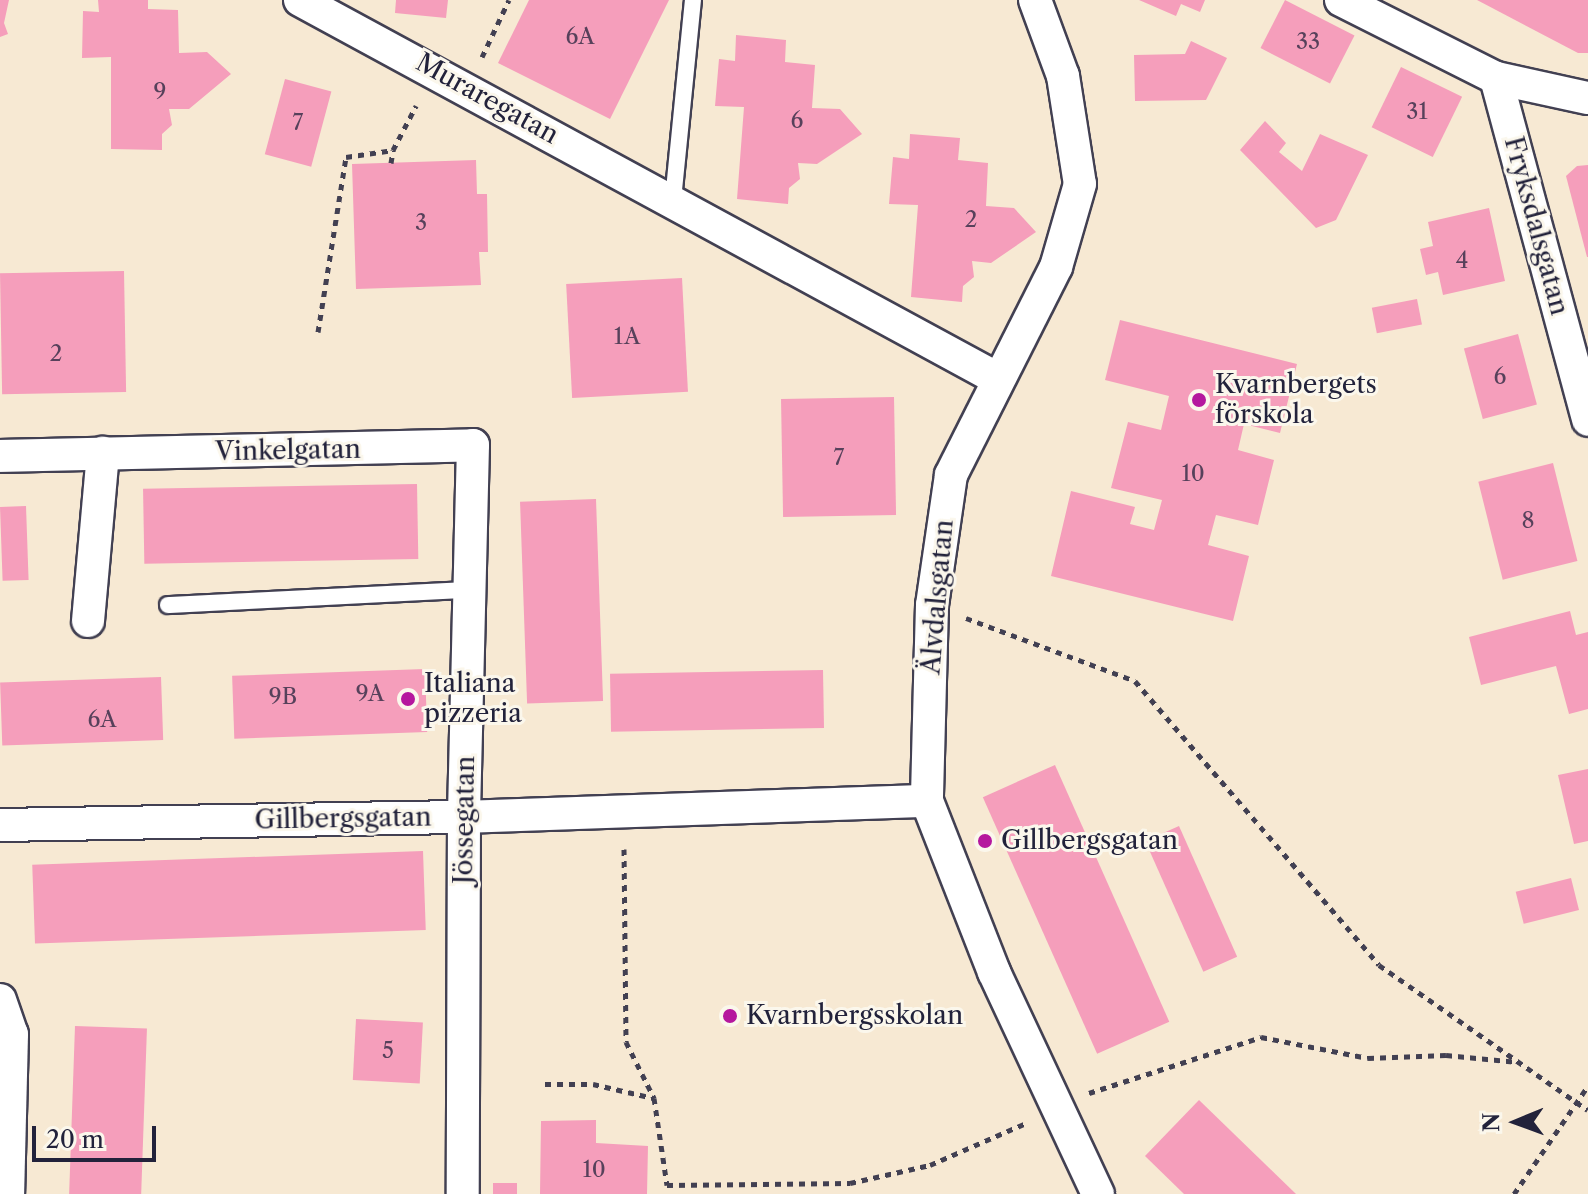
<!DOCTYPE html>
<html>
<head>
<meta charset="utf-8">
<style>
	body { margin:0 }
	#map { position:relative; width:1588px; height:1194px; overflow:hidden; background:#f7e9d3; font-family:"Libre Caslon Text",serif }
	div>[style] { position:absolute }
	.building>* { inset:0; background:#f59ebb; transform-origin:0 0 }
	.path>* { height:5px; margin-top:-2.5px; transform-origin:0; background:repeating-linear-gradient(90deg,#424052 0 6px,transparent 0 12px) }
	.roads { filter:drop-shadow(2px 0 #424052) drop-shadow(-2px 0 #424052) drop-shadow(0 2px #424052) drop-shadow(0 -2px #424052) }
	.service>* { height:16px; margin:-8px; padding:0 8px; transform-origin:8px; border-radius:8px; background:#fff }
	.minor>* { height:32px; margin:-16px; padding:0 16px; transform-origin:16px; border-radius:16px; background:#fff }
	.dots>* { width:22px; height:22px; translate:-50% -50%; box-sizing:border-box; border:4px solid #fbf7ec; border-radius:50% }
	span { translate:-50% -50%; white-space:nowrap; text-align:center; line-height:1.15; -webkit-text-stroke:6px #fbf7ec; paint-order:stroke }
	.number-label { font-size:22px; color:#57415b }
	.number-label span { -webkit-text-stroke-width:0 }
	.street-label { font-size:26px; color:#22223b }
	.poi-label { font-size:26px; color:#22223b }
	.left { translate:0 -50%; text-align:left }
	.north { position:absolute; left:1476px; top:1082px; width:80px; height:80px; -webkit-text-stroke:6px #fbf7ec; paint-order:stroke; rotate:269deg; font-size:22px; font-weight:700; line-height:32px; text-align:center; color:#22223b }
	.north::after { content:''; display:block; margin:auto; width:28px; height:36px; background:#22223b; clip-path:polygon(50% 0,100% 100%,50% 72%,0 100%) }
	.scale { position:absolute; left:32px; top:1126px; width:124px; height:36px; box-sizing:border-box; border:4px solid #22223b; border-top:0; padding-left:10px; font-size:24px; line-height:28px; white-space:nowrap; color:#22223b; -webkit-text-stroke:6px #fbf7ec; paint-order:stroke }
</style>
</head>
<body>
<div id="map">
	<div class="building">
		<i style="clip-path:polygon(0 0,9px 0,4px 23px,8px 34px,0 37px)"></i>
		<i style="clip-path:polygon(98px 0,148px 0,148px 9px,178px 10px,179px 53px,207px 52px,231px 74px,189px 109px,169px 109px,172px 125px,162px 134px,162px 150px,111px 149px,111px 57px,82px 58px,83px 11px,99px 12px)"></i>
		<i style="clip-path:polygon(396px 0,448px 0,446px 18px,395px 13px)"></i>
		<i style="clip-path:polygon(529px 0,669px 0,610px 119px,498px 63px)"></i>
		<i style="clip-path:polygon(1139px 0,1205px 0,1200px 12px,1181px 4px,1176px 16px)"></i>
		<i style="left:1285px;top:0;width:78px;height:54px;rotate:27deg"></i>
		<i style="clip-path:polygon(1477px 0,1588px 0,1588px 53px,1578px 53px)"></i>
		<i style="clip-path:polygon(736px 35px,786px 40px,785px 62px,815px 65px,812px 108px,840px 109px,862px 134px,817px 164px,798px 163px,800px 179px,789px 188px,788px 204px,737px 199px,744px 107px,715px 106px,719px 59px,735px 61px)"></i>
		<i style="clip-path:polygon(1191px 41px,1227px 58px,1206px 100px,1135px 101px,1134px 55px,1185px 54px)"></i>
		<i style="left:1401px;top:67px;width:68px;height:67px;rotate:26deg"></i>
		<i style="left:285px;top:79px;width:48px;height:78px;rotate:15deg"></i>
		<i style="clip-path:polygon(1265px 121px,1286px 143px,1279px 152px,1302px 171px,1320px 134px,1368px 155px,1336px 220px,1316px 228px,1240px 150px)"></i>
		<i style="clip-path:polygon(910px 134px,960px 138px,958px 160px,988px 163px,986px 206px,1014px 208px,1036px 232px,991px 263px,972px 261px,974px 277px,963px 286px,962px 302px,911px 297px,918px 205px,889px 204px,893px 157px,909px 159px)"></i>
		<i style="clip-path:polygon(476px 160px,477px 194px,487px 194px,488px 252px,479px 252px,481px 285px,356px 289px,352px 164px)"></i>
		<i style="clip-path:polygon(1588px 165px,1588px 257px,1587px 257px,1566px 176px,1577px 166px)"></i>
		<i style="clip-path:polygon(1489px 208px,1505px 281px,1443px 295px,1438px 272px,1426px 275px,1420px 249px,1433px 246px,1428px 222px)"></i>
		<i style="left:124px;top:271px;width:121px;height:124px;rotate:89deg"></i>
		<i style="left:682px;top:278px;width:114px;height:116px;rotate:87deg"></i>
		<i style="left:1417px;top:299px;width:26px;height:46px;rotate:79deg"></i>
		<i style="clip-path:polygon(1120px 320px,1297px 364px,1280px 433px,1244px 424px,1238px 450px,1274px 460px,1258px 525px,1216px 515px,1208px 545px,1249px 556px,1233px 621px,1051px 576px,1071px 491px,1135px 507px,1130px 524px,1154px 530px,1162px 500px,1111px 488px,1128px 422px,1161px 430px,1169px 396px,1105px 380px)"></i>
		<i style="left:1518px;top:334px;width:73px;height:56px;rotate:75deg"></i>
		<i style="left:894px;top:397px;width:118px;height:113px;rotate:89deg"></i>
		<i style="left:1553px;top:463px;width:101px;height:77px;rotate:76deg"></i>
		<i style="left:417px;top:484px;width:75px;height:274px;rotate:89deg"></i>
		<i style="left:596px;top:499px;width:202px;height:76px;rotate:88deg"></i>
		<i style="left:26px;top:506px;width:74px;height:26px;rotate:88deg"></i>
		<i style="clip-path:polygon(1570px 611px,1576px 635px,1588px 632px,1588px 709px,1569px 714px,1556px 666px,1481px 685px,1469px 637px)"></i>
		<i style="left:425px;top:669px;width:63px;height:193px;rotate:88deg"></i>
		<i style="left:823px;top:670px;width:58px;height:213px;rotate:89deg"></i>
		<i style="left:161px;top:677px;width:63px;height:161px;rotate:88deg"></i>
		<i style="left:1055px;top:765px;width:281px;height:79px;rotate:66deg"></i>
		<i style="clip-path:polygon(1588px 769px,1588px 841px,1574px 844px,1558px 775px)"></i>
		<i style="left:1179px;top:826px;width:143px;height:37px;rotate:66deg"></i>
		<i style="left:423px;top:851px;width:79px;height:391px;rotate:88deg"></i>
		<i style="left:1571px;top:878px;width:33px;height:57px;rotate:76deg"></i>
		<i style="left:356px;top:1019px;width:67px;height:61px;rotate:3deg"></i>
		<i style="left:75px;top:1026px;width:72px;height:168px;rotate:2deg"></i>
		<i style="clip-path:polygon(1199px 1100px,1296px 1194px,1184px 1194px,1145px 1156px)"></i>
		<i style="clip-path:polygon(596px 1120px,596px 1143px,648px 1146px,647px 1194px,540px 1194px,541px 1121px)"></i>
		<i style="left:493px;top:1183px;width:24px;height:11px"></i>
	</div>
	<div class="path">
		<i style="left:482px;top:57px;width:63px;rotate:-64.7deg"></i>
		<i style="left:391px;top:163px;width:13px;rotate:-81deg"></i>
		<i style="left:318px;top:332px;width:177px;rotate:-80.9deg"></i>
		<i style="left:346px;top:157px;width:48px;rotate:-8.5deg"></i>
		<i style="left:393px;top:150px;width:50px;rotate:-62.4deg"></i>
		<i style="left:966px;top:618px;width:180px;rotate:20.4deg"></i>
		<i style="left:1135px;top:681px;width:374px;rotate:49.3deg"></i>
		<i style="left:1379px;top:965px;width:254px;rotate:34.8deg"></i>
		<i style="left:624px;top:849px;width:193px;rotate:89.4deg"></i>
		<i style="left:626px;top:1042px;width:63px;rotate:63.4deg"></i>
		<i style="left:654px;top:1098px;width:88px;rotate:81.5deg"></i>
		<i style="left:667px;top:1185px;width:183px;rotate:-0.6deg"></i>
		<i style="left:850px;top:1183px;width:82px;rotate:-12.7deg"></i>
		<i style="left:930px;top:1165px;width:105px;rotate:-23.6deg"></i>
		<i style="left:545px;top:1084px;width:48px"></i>
		<i style="left:593px;top:1084px;width:62px;rotate:13.1deg"></i>
		<i style="left:1089px;top:1093px;width:181px;rotate:-18deg"></i>
		<i style="left:1261px;top:1037px;width:109px;rotate:11.1deg"></i>
		<i style="left:1368px;top:1058px;width:78px;rotate:-2.2deg"></i>
		<i style="left:1446px;top:1055px;width:72px;rotate:5.6deg"></i>
		<i style="left:1514px;top:1194px;width:131px;rotate:-55.6deg"></i>
	</div>
	<div class="roads">
		<div class="service">
			<i style="left:673px;top:200px;width:201px;rotate:-84.3deg"></i>
			<i style="left:168px;top:605px;width:301px;rotate:-2.9deg"></i>
		</div>
		<div class="minor">
			<i style="left:300px;top:0;width:794px;rotate:28.5deg"></i>
			<i style="left:1035px;top:0;width:81px;rotate:69.8deg"></i>
			<i style="left:1063px;top:76px;width:109px;rotate:81.1deg"></i>
			<i style="left:1080px;top:184px;width:86px;rotate:106.1deg"></i>
			<i style="left:1056px;top:267px;width:233px;rotate:116.8deg"></i>
			<i style="left:951px;top:475px;width:131px;rotate:98.3deg"></i>
			<i style="left:932px;top:605px;width:196px;rotate:91.5deg"></i>
			<i style="left:927px;top:801px;width:184px;rotate:68.6deg"></i>
			<i style="left:994px;top:972px;width:245px;rotate:64.9deg"></i>
			<i style="left:1341px;top:0;width:174px;rotate:26.7deg"></i>
			<i style="left:1496px;top:78px;width:94px;rotate:12.3deg"></i>
			<i style="left:1496px;top:78px;width:354px;rotate:74.9deg"></i>
			<i style="left:0;top:456px;width:473px;rotate:-1.3deg"></i>
			<i style="left:473px;top:445px;width:372px;rotate:91.4deg"></i>
			<i style="left:464px;top:817px;width:377px;rotate:90.2deg"></i>
			<i style="left:88px;top:621px;width:169px;rotate:-84.9deg"></i>
			<i style="left:0;top:825px;width:464px;rotate:-1deg"></i>
			<i style="left:464px;top:817px;width:463px;rotate:-2deg"></i>
			<i style="left:0;top:1000px;width:36px;rotate:71deg"></i>
			<i style="left:12px;top:1034px;width:160px;rotate:91.4deg"></i>
		</div>
	</div>
	<div class="dots">
		<i style="left:1199px;top:400px;background:#b5179e"></i>
		<i style="left:408px;top:699px;background:#b5179e"></i>
		<i style="left:985px;top:841px;background:#b5179e"></i>
		<i style="left:730px;top:1016px;background:#b5179e"></i>
	</div>
	<div class="number-label">
		<span style="left:580px;top:37px">6A</span>
		<span style="left:1308px;top:42px">33</span>
		<span style="left:160px;top:92px">9</span>
		<span style="left:1417px;top:112px">31</span>
		<span style="left:797px;top:121px">6</span>
		<span style="left:298px;top:123px">7</span>
		<span style="left:971px;top:220px">2</span>
		<span style="left:421px;top:223px">3</span>
		<span style="left:1462px;top:261px">4</span>
		<span style="left:627px;top:337px">1A</span>
		<span style="left:56px;top:354px">2</span>
		<span style="left:1500px;top:377px">6</span>
		<span style="left:839px;top:458px">7</span>
		<span style="left:1193px;top:474px">10</span>
		<span style="left:1528px;top:521px">8</span>
		<span style="left:370px;top:694px">9A</span>
		<span style="left:283px;top:697px">9B</span>
		<span style="left:102px;top:720px">6A</span>
		<span style="left:388px;top:1051px">5</span>
		<span style="left:594px;top:1170px">10</span>
	</div>
	<div class="street-label">
		<span style="left:487px;top:99px;rotate:29deg">Muraregatan</span>
		<span style="left:1536px;top:226px;rotate:75deg">Fryksdalsgatan</span>
		<span style="left:288px;top:451px;rotate:-1deg">Vinkelgatan</span>
		<span style="left:938px;top:597px;rotate:-85deg">Älvdalsgatan</span>
		<span style="left:343px;top:819px;rotate:-1deg">Gillbergsgatan</span>
		<span style="left:465px;top:820px;rotate:-89deg">Jössegatan</span>
	</div>
	<div class="poi-label">
		<span class="left" style="left:1215px;top:400px">Kvarnbergets<br>förskola</span>
		<span class="left" style="left:424px;top:699px">Italiana<br>pizzeria</span>
		<span class="left" style="left:1001px;top:841px">Gillbergsgatan</span>
		<span class="left" style="left:746px;top:1016px">Kvarnbergsskolan</span>
	</div>
	<div class="north">N</div>
	<div class="scale">20 m</div>
</div>
</body>
</html>
